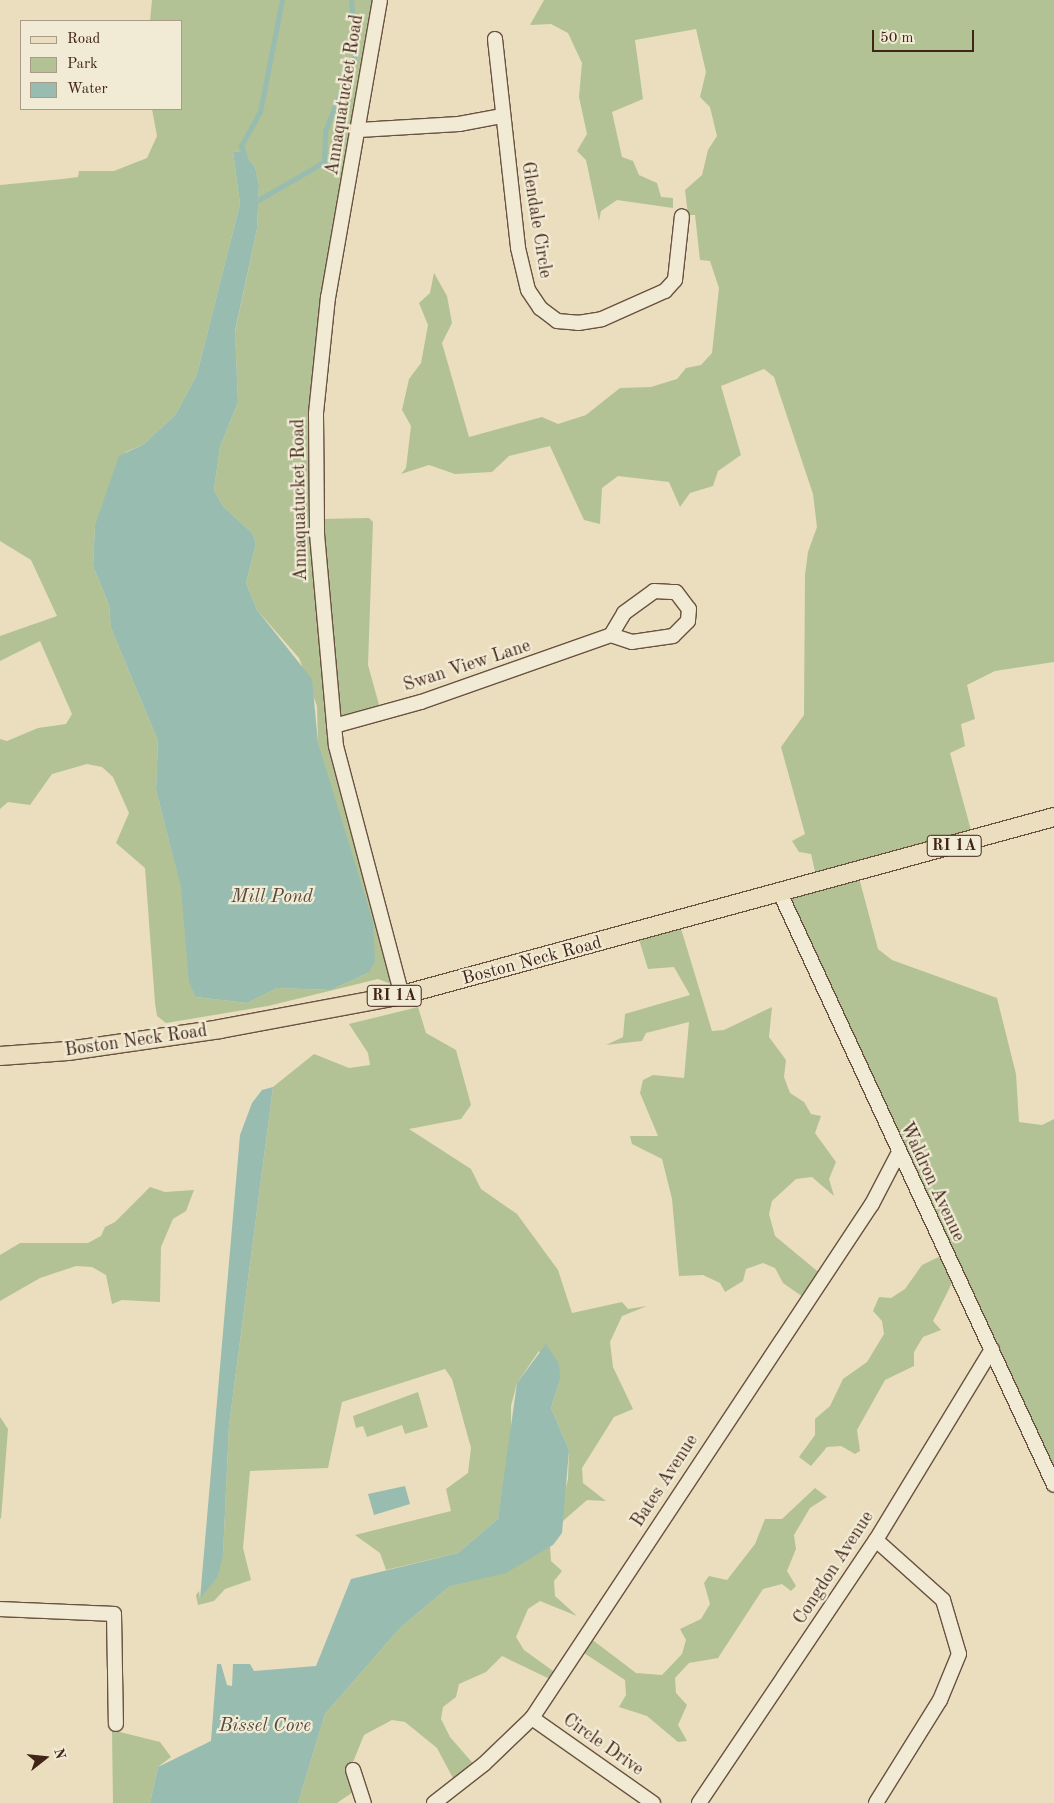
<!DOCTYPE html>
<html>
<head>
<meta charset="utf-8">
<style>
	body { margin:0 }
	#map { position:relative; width:1054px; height:1803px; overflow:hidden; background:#eadebf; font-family:"Old Standard TT",serif }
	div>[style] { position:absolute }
	.green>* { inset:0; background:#b2c295 }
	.water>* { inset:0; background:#98bcaf }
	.stream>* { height:4.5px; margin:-2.25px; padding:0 2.25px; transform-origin:2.25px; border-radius:2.25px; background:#98bcaf }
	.roads { filter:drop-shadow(1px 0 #6a5241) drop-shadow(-1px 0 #6a5241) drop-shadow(0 1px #6a5241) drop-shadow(0 -1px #6a5241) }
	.minor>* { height:14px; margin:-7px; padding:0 7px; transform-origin:7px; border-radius:7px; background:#f1ead5 }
	.major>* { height:18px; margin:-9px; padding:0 9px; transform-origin:9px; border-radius:9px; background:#eadebf }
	span { translate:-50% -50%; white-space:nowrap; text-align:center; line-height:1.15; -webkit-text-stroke:4.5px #f1ead5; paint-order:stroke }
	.shield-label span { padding:1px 4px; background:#f1ead5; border:1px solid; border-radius:4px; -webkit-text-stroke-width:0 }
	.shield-label { font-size:16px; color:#402417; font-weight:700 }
	.street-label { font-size:18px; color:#402417 }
	.water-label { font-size:19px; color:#564a3d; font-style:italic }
	.legend { position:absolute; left:20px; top:20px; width:162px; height:90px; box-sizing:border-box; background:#f1ead5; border:1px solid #aa9b89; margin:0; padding:6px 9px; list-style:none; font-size:15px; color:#402417 }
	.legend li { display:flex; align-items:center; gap:10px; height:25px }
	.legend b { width:25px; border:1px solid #aa9b89 }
	.north { position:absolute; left:20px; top:1733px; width:50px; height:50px; -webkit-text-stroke:4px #f1ead5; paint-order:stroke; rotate:74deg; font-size:14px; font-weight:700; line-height:20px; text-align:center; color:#402417 }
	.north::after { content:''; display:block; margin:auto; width:18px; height:22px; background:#402417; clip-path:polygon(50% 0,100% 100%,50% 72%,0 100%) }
	.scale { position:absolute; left:872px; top:30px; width:102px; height:22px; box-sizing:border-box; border:2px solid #402417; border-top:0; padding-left:6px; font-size:15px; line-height:18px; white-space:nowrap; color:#402417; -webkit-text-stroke:4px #f1ead5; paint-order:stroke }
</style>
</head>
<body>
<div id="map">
	<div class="green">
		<i style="clip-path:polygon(evenodd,152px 0,381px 0,328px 295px,317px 414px,319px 519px,369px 518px,373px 522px,368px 665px,381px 712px,336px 726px,396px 986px,378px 979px,268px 1006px,166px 1023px,157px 1016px,155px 1003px,145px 868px,116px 843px,129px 813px,113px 777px,102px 767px,87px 764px,52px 774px,30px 805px,8px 802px,0 809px,0 739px,7px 741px,38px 728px,66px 724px,72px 714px,40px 641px,0 661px,0 636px,57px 616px,31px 560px,0 541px,0 185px,63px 179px,78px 177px,79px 171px,114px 171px,147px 158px,157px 136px,152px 109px,181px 109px,181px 21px,150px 21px,152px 0,242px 151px,255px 167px,259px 185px,257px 229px,235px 332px,238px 402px,220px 447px,214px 490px,223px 506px,253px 534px,256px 544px,246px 583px,257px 610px,299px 658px,317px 706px,318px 743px,368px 973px,331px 990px,277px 988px,247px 1003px,196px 997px,181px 887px,156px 790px,158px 741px,111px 628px,109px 605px,93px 566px,95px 525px,126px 452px,144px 444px,176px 414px,197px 374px,240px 204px,233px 152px,242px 151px)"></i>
		<i style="clip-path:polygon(544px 0,1054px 0,1054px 662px,995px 671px,967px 685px,975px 719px,961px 724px,965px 746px,950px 753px,972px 834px,858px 874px,878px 949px,892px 960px,997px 998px,1016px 1074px,1019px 1122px,1042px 1125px,1054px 1119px,1054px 1482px,956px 1275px,933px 1321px,941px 1330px,923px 1337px,914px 1352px,914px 1366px,885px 1380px,857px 1430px,860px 1451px,855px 1454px,841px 1446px,827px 1447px,811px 1466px,799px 1457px,815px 1435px,815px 1419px,830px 1406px,843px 1379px,867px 1362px,884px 1334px,882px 1321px,873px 1311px,879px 1297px,891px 1298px,905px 1289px,922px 1265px,945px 1254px,785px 901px,817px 880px,811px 854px,799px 852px,792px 841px,805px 834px,781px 747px,804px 715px,805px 575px,808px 552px,817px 527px,813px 494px,774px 377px,764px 369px,721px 386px,741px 455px,718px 471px,713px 486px,690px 493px,680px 507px,669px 482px,618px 476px,602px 488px,600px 524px,584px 520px,550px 446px,509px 456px,492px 472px,455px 474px,429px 465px,401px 474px,406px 468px,411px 426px,402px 410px,409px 379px,421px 363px,428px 325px,419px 303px,430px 293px,434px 273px,447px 296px,452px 323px,442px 343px,469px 437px,542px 417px,558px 424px,586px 415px,620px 388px,651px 387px,677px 379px,686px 368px,701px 365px,712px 353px,719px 288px,710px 261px,700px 260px,695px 215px,688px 215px,685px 190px,702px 175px,708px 150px,717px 136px,710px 107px,700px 97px,706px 72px,696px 29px,635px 40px,643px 99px,612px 112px,622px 157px,633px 161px,639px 175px,657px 183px,661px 197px,673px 198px,673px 208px,617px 200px,601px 211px,599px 221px,586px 160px,577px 151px,587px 134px,579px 97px,582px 63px,568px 33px,551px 24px,530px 25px)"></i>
		<i style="clip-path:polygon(679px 922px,712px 1031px,724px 1030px,772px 1007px,769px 1037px,786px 1060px,784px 1077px,790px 1093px,804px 1102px,811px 1114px,821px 1116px,815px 1133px,836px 1162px,829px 1179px,834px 1196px,812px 1177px,796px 1179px,772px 1201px,769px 1214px,775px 1236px,822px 1275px,803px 1297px,783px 1283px,775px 1268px,763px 1263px,746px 1269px,743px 1281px,725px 1292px,720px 1283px,703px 1275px,679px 1276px,672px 1199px,662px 1159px,632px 1144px,630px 1136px,658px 1136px,640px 1093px,643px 1080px,653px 1075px,684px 1078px,689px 1022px,646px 1033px,642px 1041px,606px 1045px,623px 1037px,625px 1014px,690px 995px,674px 967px,648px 969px,637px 933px)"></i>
		<i style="clip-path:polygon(418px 1007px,426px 1033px,456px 1050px,471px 1105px,461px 1119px,409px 1129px,471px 1169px,481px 1189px,517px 1214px,558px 1270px,572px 1313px,622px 1302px,628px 1309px,647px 1306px,622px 1316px,610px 1342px,613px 1367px,633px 1409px,614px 1417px,582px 1468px,583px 1483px,606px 1501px,587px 1500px,563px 1521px,561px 1507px,568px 1479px,569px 1450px,551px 1408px,560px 1380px,539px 1351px,517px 1383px,511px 1406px,511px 1438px,498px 1519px,458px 1553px,386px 1570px,380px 1553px,355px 1535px,451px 1511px,446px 1489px,468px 1473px,471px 1448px,452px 1379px,445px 1369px,342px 1402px,328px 1468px,250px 1471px,243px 1548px,251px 1580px,225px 1589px,214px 1601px,198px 1605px,196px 1595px,199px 1591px,200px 1599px,223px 1555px,229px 1426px,273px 1087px,314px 1054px,349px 1068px,370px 1065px,368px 1053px,349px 1024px)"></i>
		<i style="clip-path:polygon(150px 1187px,165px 1192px,194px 1190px,186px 1211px,173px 1219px,161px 1247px,160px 1302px,122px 1300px,112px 1304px,106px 1275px,92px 1267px,76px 1266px,40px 1278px,0 1301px,0 1255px,20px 1243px,88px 1243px,101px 1236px,105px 1227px,115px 1222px)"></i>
		<i style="clip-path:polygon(418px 1392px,428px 1427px,405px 1434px,402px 1425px,367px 1437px,363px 1426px,356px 1428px,353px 1416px)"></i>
		<i style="clip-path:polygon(0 1417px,8px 1429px,1px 1519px,0 1518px)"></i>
		<i style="clip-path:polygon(815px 1488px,827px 1497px,810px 1508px,794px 1535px,796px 1549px,787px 1571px,796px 1586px,791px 1591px,782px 1584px,763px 1589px,718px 1658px,689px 1663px,675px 1678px,676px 1693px,687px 1705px,678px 1725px,687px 1741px,678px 1742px,647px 1716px,619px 1707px,626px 1695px,625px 1680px,581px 1651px,590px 1638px,636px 1673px,662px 1675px,682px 1654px,686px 1640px,680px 1629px,701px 1619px,710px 1604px,704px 1583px,709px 1576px,727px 1580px,755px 1544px,765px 1519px,782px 1519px)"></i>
		<i style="clip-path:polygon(550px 1546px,551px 1561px,562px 1571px,554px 1581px,555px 1596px,577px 1616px,540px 1601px,528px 1609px,516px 1637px,524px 1650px,560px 1676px,554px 1681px,502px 1656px,486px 1672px,459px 1684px,456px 1697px,443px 1707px,441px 1719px,450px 1737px,477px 1768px,455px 1782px,437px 1748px,405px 1722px,392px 1720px,364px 1735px,347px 1777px,353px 1792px,337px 1803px,298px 1803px,325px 1714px,400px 1628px,450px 1586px)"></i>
		<i style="clip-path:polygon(112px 1730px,160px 1742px,171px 1757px,158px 1767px,150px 1803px,113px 1803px)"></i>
	</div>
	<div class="water">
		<i style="clip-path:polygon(242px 151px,255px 167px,259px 185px,257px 229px,235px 331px,238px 402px,220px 447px,214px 490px,223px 506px,253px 534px,256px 544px,246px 583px,257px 610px,312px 679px,318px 743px,373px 922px,375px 962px,368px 973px,331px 990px,277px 988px,247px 1003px,196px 997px,189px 982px,181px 888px,156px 790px,158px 741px,111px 628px,109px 605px,93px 566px,95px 525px,119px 456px,144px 444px,176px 414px,197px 374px,240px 204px,233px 152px)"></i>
		<i style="clip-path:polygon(273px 1087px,229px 1426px,223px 1555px,218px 1576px,200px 1599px,240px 1135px,252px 1103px,262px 1090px)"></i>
		<i style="clip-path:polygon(546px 1344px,559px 1364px,560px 1380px,551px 1408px,569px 1450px,562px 1533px,553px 1545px,506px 1573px,450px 1586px,400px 1628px,325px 1714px,298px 1803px,150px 1803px,158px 1767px,211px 1741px,217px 1664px,221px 1664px,227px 1685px,232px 1686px,233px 1664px,250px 1664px,254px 1671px,316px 1666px,351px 1579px,458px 1553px,498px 1519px,517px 1383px)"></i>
		<i style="clip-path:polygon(405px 1486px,410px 1504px,374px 1515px,368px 1494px)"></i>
	</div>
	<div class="stream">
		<i style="left:245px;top:157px;width:12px;rotate:-110deg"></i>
		<i style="left:241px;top:146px;width:39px;rotate:-61deg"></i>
		<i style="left:260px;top:112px;width:114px;rotate:-78.9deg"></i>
		<i style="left:255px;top:202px;width:80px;rotate:-30.1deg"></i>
		<i style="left:324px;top:162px;width:31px;rotate:-88deg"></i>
		<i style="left:325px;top:131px;width:84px;rotate:-68.3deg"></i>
		<i style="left:356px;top:53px;width:53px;rotate:-95.4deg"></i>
	</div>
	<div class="roads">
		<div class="minor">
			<i style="left:380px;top:0;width:302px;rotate:99.9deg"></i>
			<i style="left:328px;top:297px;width:118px;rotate:95.9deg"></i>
			<i style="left:316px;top:414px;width:120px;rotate:89.5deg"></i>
			<i style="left:317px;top:534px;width:213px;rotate:84.9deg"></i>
			<i style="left:336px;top:746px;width:258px;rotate:75.2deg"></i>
			<i style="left:495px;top:39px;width:210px;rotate:83.7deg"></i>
			<i style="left:518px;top:248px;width:43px;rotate:76.6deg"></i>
			<i style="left:528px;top:290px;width:22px;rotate:56deg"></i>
			<i style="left:540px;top:308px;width:21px;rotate:37deg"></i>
			<i style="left:557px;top:321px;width:21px;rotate:5deg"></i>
			<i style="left:578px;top:323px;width:24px;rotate:-9deg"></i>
			<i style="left:602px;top:319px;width:69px;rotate:-24deg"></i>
			<i style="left:665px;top:291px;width:15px;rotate:-48deg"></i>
			<i style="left:675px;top:280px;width:64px;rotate:-83.8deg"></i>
			<i style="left:359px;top:130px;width:100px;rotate:-3.4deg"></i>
			<i style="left:459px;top:124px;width:44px;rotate:-10.5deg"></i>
			<i style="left:334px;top:726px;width:90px;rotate:-15.4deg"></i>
			<i style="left:421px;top:702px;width:201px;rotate:-19.4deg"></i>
			<i style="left:611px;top:635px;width:26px;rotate:-59deg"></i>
			<i style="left:624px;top:613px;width:37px;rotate:-36deg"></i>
			<i style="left:654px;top:591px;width:22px;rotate:3deg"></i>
			<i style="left:676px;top:592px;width:21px;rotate:53deg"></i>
			<i style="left:689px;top:609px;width:12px;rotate:95deg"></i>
			<i style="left:688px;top:621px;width:21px;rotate:135deg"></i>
			<i style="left:673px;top:636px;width:41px;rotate:171.7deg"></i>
			<i style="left:632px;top:642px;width:22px;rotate:-162deg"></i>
			<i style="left:780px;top:893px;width:652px;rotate:65.16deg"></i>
			<i style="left:876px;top:1540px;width:90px;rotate:41.8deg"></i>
			<i style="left:943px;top:1600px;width:56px;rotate:73.5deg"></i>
			<i style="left:959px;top:1654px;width:50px;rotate:112.4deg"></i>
			<i style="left:940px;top:1700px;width:121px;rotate:121.9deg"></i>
			<i style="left:0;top:1609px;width:114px;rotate:2.5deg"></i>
			<i style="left:114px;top:1614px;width:110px;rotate:89deg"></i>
			<i style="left:532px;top:1718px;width:148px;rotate:35.1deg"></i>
			<i style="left:353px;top:1770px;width:35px;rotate:72deg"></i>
			<i style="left:434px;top:1803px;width:63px;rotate:-38deg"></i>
			<i style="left:484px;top:1764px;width:66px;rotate:-43.8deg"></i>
			<i style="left:532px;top:1718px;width:616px;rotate:-56.52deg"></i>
			<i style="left:872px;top:1204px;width:56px;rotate:-62.5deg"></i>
			<i style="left:699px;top:1803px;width:317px;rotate:-56.1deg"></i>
			<i style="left:876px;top:1540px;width:223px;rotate:-58.7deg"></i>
		</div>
		<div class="major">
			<i style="left:0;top:1056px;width:68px;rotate:-4.2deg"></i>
			<i style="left:68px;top:1051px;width:154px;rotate:-8.2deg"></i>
			<i style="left:220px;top:1029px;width:185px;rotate:-10.6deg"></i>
			<i style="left:402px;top:995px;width:676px;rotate:-15.27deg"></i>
		</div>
	</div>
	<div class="shield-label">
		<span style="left:954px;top:846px">RI 1A</span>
		<span style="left:394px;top:996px">RI 1A</span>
	</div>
	<div class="street-label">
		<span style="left:345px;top:95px;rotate:-81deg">Annaquatucket Road</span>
		<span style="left:536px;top:220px;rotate:81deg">Glendale Circle</span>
		<span style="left:300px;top:500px;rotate:-91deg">Annaquatucket Road</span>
		<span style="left:467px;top:666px;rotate:-18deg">Swan View Lane</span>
		<span style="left:532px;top:961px;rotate:-15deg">Boston Neck Road</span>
		<span style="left:136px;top:1041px;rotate:-8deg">Boston Neck Road</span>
		<span style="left:932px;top:1182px;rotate:65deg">Waldron Avenue</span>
		<span style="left:665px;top:1481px;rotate:-57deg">Bates Avenue</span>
		<span style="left:834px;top:1568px;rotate:-57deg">Congdon Avenue</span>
		<span style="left:603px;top:1745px;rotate:35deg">Circle Drive</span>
	</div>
	<div class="water-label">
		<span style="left:272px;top:898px">Mill Pond</span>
		<span style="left:265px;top:1727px">Bissel Cove</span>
	</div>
	<ul class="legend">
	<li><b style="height:6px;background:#eadebf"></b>Road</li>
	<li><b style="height:14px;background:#b2c295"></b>Park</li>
	<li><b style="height:14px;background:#98bcaf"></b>Water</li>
	</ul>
	<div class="north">N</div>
	<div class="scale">50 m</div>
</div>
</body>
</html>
